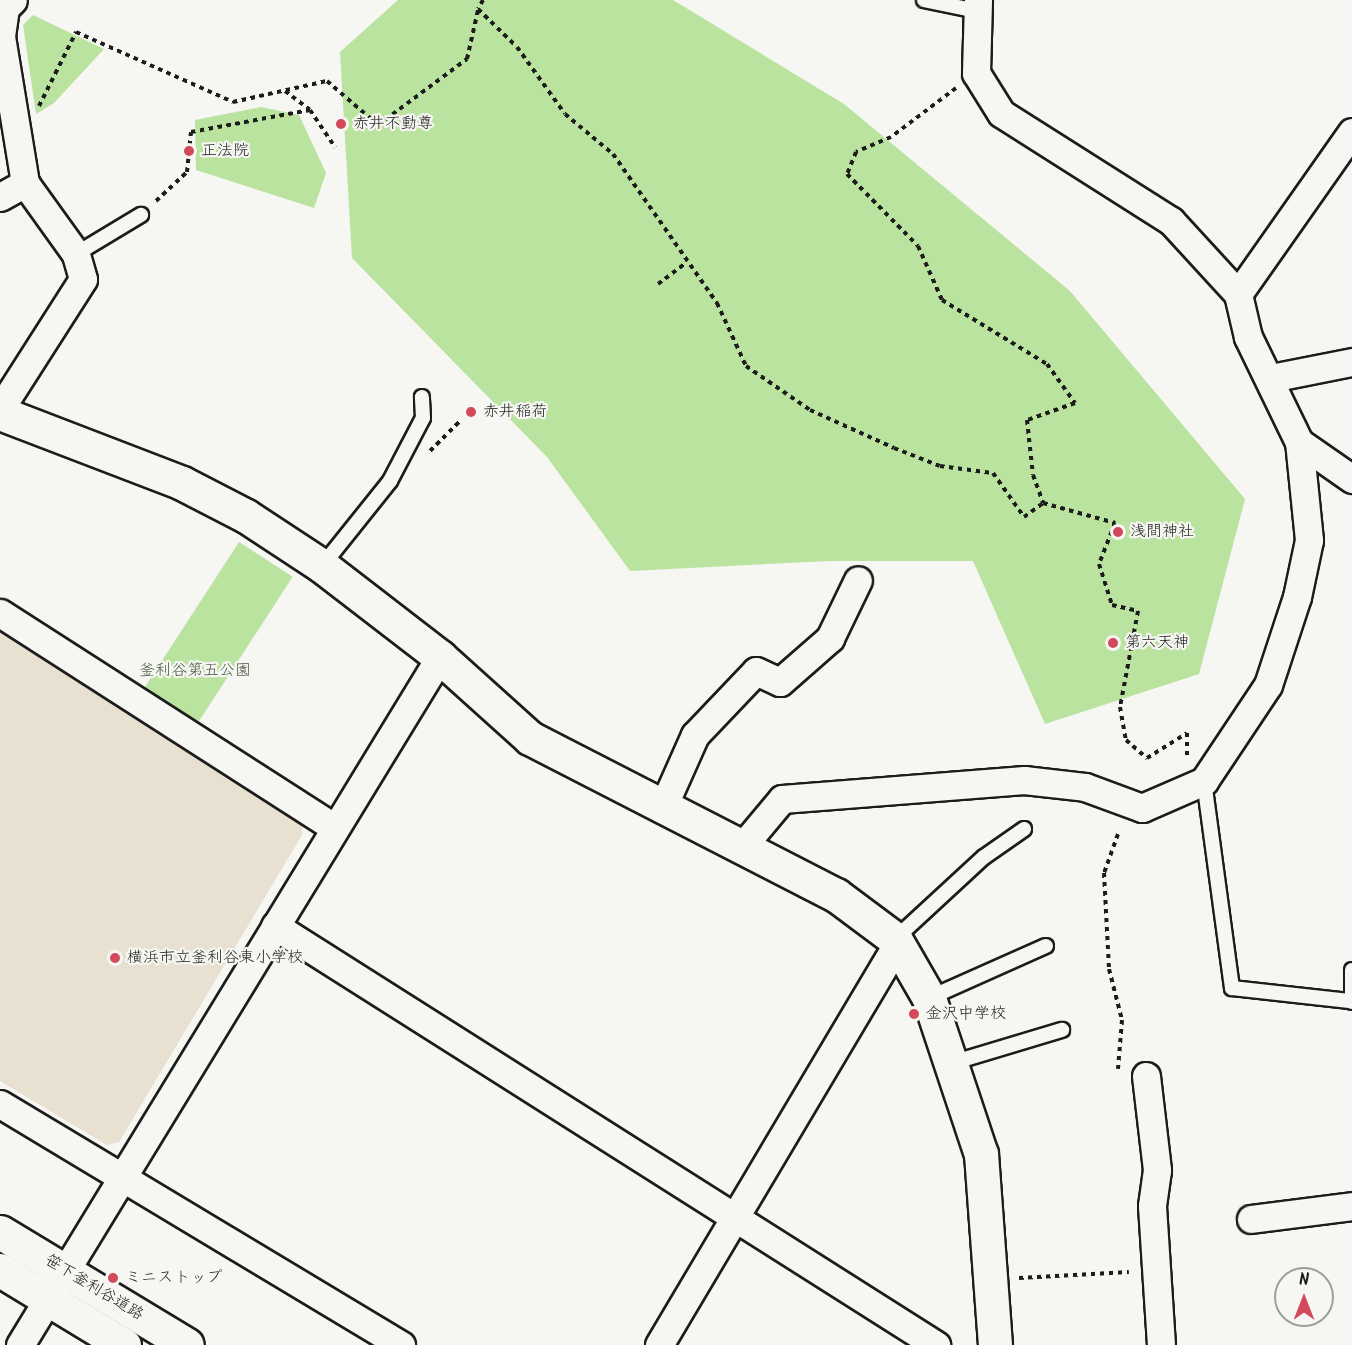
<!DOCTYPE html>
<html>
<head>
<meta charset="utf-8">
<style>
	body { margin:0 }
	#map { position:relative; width:1352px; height:1345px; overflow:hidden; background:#f6f6f2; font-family:Kalam,"Klee One",sans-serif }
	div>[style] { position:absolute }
	.built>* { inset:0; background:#e8e0d0 }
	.green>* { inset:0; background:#bae39f; transform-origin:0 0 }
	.path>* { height:4px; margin-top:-2px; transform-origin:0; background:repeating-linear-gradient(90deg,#1c1c1c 0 4.5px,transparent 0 9px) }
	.roads { filter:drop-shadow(2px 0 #1c1c1c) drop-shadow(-2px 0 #1c1c1c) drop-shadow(0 2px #1c1c1c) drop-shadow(0 -2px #1c1c1c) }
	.lane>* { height:14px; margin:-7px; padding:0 7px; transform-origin:7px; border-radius:7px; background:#f6f6f2 }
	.street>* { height:27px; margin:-13.5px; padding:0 13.5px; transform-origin:13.5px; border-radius:13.5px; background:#f6f6f2 }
	.secondary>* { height:33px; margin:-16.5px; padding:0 16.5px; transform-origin:16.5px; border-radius:16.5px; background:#f6f6f2 }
	.dots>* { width:16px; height:16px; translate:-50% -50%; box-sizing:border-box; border:3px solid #f6f6f2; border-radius:50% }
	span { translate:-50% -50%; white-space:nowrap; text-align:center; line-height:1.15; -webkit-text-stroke:4.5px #f6f6f2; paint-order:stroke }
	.poi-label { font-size:16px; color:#1c1c1c }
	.left { translate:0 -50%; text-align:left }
	.park-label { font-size:16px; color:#4b5843 }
	.street-label { font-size:16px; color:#1c1c1c }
	.north { position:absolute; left:1274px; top:1267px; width:60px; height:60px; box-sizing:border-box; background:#f6f6f2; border:2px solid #9f9f9c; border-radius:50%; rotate:0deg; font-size:16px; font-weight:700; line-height:24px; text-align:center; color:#1c1c1c }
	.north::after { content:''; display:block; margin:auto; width:21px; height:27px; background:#d1495b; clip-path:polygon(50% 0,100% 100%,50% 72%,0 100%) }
</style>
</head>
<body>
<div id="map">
	<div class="built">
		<i style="clip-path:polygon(0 628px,302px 824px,302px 835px,119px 1142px,107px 1145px,0 1081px)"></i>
	</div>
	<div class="green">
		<i style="clip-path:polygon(398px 0,673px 0,844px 104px,1070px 291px,1245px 499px,1199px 674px,1045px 724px,973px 561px,829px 561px,630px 571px,547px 457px,352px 258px,340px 52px)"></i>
		<i style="clip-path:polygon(33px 15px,104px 49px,54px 103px,36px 114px,23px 25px)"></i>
		<i style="clip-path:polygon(261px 107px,299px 115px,326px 173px,314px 208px,196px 170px,195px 120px)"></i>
		<i style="left:239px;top:542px;width:64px;height:174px;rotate:33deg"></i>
	</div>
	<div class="path">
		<i style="left:483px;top:0;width:10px;rotate:119deg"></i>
		<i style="left:478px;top:9px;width:54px;rotate:44.3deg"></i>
		<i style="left:517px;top:47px;width:82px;rotate:54.4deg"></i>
		<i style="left:565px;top:114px;width:62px;rotate:39.8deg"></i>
		<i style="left:613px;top:154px;width:182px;rotate:55.1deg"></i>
		<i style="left:717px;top:303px;width:69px;rotate:65.3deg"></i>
		<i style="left:746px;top:366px;width:78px;rotate:34.5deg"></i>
		<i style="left:810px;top:410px;width:92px;rotate:24.3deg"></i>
		<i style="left:894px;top:448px;width:49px;rotate:21.4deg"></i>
		<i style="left:940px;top:466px;width:53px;rotate:7.5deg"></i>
		<i style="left:993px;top:473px;width:54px;rotate:54.8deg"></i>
		<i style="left:1024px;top:517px;width:24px;rotate:-36deg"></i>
		<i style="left:956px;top:88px;width:81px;rotate:143deg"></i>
		<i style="left:891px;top:137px;width:38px;rotate:157deg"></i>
		<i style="left:856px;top:152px;width:24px;rotate:112deg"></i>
		<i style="left:847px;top:174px;width:101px;rotate:45.4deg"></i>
		<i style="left:918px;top:246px;width:59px;rotate:66deg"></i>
		<i style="left:942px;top:300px;width:123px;rotate:31.4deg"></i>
		<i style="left:1047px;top:364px;width:48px;rotate:54.3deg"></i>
		<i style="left:1075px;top:403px;width:51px;rotate:160.5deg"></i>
		<i style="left:1027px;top:420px;width:55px;rotate:83.8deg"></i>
		<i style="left:1033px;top:475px;width:30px;rotate:70deg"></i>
		<i style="left:1043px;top:503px;width:75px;rotate:15.5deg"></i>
		<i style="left:1115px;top:523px;width:44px;rotate:111.3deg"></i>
		<i style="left:1099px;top:564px;width:43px;rotate:72.4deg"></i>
		<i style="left:1112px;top:605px;width:27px;rotate:13deg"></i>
		<i style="left:1138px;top:611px;width:98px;rotate:100.6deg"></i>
		<i style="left:1120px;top:707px;width:34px;rotate:80deg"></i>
		<i style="left:1126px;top:740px;width:28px;rotate:41deg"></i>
		<i style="left:1147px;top:758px;width:47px;rotate:-32deg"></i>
		<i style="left:1187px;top:733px;width:24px;rotate:90deg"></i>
		<i style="left:285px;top:91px;width:31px;rotate:37deg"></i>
		<i style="left:310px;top:110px;width:45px;rotate:56deg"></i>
		<i style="left:39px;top:106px;width:83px;rotate:-63.4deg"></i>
		<i style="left:76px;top:32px;width:172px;rotate:24deg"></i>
		<i style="left:233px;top:102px;width:96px;rotate:-12.6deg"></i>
		<i style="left:327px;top:81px;width:67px;rotate:40.8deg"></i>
		<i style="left:378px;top:125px;width:111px;rotate:-36.6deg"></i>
		<i style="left:467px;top:59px;width:50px;rotate:-77.3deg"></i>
		<i style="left:156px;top:201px;width:42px;rotate:-43.1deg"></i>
		<i style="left:187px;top:172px;width:40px;rotate:-84.3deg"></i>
		<i style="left:191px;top:132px;width:121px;rotate:-10.5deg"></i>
		<i style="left:658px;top:284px;width:35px;rotate:-37deg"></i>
		<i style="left:430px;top:451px;width:44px;rotate:-45deg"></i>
		<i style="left:1118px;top:834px;width:41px;rotate:109.7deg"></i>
		<i style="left:1104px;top:873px;width:96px;rotate:87deg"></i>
		<i style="left:1109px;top:969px;width:53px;rotate:75.7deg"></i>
		<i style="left:1122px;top:1020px;width:49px;rotate:94.7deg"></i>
		<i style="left:1019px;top:1278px;width:110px;rotate:-3.1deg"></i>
	</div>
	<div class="roads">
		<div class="lane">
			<i style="left:924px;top:0;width:54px;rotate:11.7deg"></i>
			<i style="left:76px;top:254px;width:76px;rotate:-31deg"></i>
			<i style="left:322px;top:566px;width:109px;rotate:-51.3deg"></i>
			<i style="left:390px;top:481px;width:71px;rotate:-62.4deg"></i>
			<i style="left:423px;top:418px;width:21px;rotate:-93deg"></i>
			<i style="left:1204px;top:781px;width:209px;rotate:82.3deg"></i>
			<i style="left:1232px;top:988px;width:118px;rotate:6.3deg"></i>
			<i style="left:895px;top:939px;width:121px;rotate:-42.7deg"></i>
			<i style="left:984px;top:857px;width:49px;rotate:-35deg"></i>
			<i style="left:1352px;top:970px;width:32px;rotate:90deg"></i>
			<i style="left:929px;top:998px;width:128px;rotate:-24deg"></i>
			<i style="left:955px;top:1062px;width:112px;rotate:-16.7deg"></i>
		</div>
		<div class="street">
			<i style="left:0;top:197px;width:29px;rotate:-29deg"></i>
			<i style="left:1238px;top:294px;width:198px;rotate:-54.9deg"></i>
			<i style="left:1271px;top:378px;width:83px;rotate:-11.2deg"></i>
			<i style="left:0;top:409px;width:154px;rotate:-57.4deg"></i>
			<i style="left:83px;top:279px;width:26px;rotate:-106deg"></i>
			<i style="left:76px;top:254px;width:87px;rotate:-125.7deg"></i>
			<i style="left:25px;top:183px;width:149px;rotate:-99.3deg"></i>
			<i style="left:1px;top:36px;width:28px;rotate:-82deg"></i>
			<i style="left:5px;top:8px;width:11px;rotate:-45deg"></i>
			<i style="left:1299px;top:442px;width:65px;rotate:34.9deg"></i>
			<i style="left:0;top:613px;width:394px;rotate:32.7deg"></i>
			<i style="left:662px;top:809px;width:81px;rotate:-66deg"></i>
			<i style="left:695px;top:735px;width:88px;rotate:-46.4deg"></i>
			<i style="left:756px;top:671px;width:26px;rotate:25deg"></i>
			<i style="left:780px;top:682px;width:67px;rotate:-41.3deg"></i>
			<i style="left:830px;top:638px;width:64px;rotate:-64.2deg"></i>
			<i style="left:741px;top:848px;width:64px;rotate:-50.1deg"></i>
			<i style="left:782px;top:799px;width:243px;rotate:-4.5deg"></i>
			<i style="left:1024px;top:780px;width:61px;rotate:6.5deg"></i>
			<i style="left:1085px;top:787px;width:61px;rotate:20.2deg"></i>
			<i style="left:1142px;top:808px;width:68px;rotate:-23.5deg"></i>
			<i style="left:1204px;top:781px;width:115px;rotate:-56.3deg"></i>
			<i style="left:1268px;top:685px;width:93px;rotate:-71.8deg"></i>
			<i style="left:1297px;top:597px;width:58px;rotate:-78.1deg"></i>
			<i style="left:1309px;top:540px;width:99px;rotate:-95.8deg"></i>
			<i style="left:1299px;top:442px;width:117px;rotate:-115.9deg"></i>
			<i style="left:1248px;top:337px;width:44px;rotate:-103.1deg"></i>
			<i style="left:1238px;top:294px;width:99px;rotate:-132.5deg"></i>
			<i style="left:1171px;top:221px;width:201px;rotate:-147.6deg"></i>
			<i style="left:1001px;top:113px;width:47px;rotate:-122deg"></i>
			<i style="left:976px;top:73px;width:73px;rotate:-88.4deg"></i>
			<i style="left:275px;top:926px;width:783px;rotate:32.37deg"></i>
			<i style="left:1146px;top:1076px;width:95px;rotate:83.3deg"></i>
			<i style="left:1157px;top:1170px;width:36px;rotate:98deg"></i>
			<i style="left:1152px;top:1206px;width:139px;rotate:86.3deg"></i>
			<i style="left:0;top:1104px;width:468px;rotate:31deg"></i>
			<i style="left:1251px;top:1219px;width:102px;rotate:-7.3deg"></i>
			<i style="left:20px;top:1345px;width:806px;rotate:-58.6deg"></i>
			<i style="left:659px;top:1345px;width:468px;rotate:-59.3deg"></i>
		</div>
		<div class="secondary">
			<i style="left:0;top:413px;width:195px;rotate:21deg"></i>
			<i style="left:182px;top:483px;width:72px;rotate:27.3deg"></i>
			<i style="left:246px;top:516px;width:91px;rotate:33.3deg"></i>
			<i style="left:322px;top:566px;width:149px;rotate:37.6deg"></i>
			<i style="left:440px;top:657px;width:121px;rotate:42deg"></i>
			<i style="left:530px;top:738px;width:344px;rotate:27.2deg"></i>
			<i style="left:836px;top:895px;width:74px;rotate:36.7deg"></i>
			<i style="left:895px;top:939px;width:68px;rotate:60deg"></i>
			<i style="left:929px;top:998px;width:164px;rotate:71.6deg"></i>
			<i style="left:981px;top:1154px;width:192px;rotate:85.8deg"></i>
			<i style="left:0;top:1232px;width:218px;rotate:31.1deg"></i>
			<i style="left:0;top:1270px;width:145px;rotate:31.2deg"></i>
		</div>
	</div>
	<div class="dots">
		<i style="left:341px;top:124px;background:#d1495b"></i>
		<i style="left:189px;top:151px;background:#d1495b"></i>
		<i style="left:471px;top:412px;background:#d1495b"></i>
		<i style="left:1118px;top:532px;background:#d1495b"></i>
		<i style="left:1113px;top:643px;background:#d1495b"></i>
		<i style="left:115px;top:958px;background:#d1495b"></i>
		<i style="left:914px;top:1014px;background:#d1495b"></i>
		<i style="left:113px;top:1278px;background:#d1495b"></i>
	</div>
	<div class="poi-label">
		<span class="left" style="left:353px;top:124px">赤井不動尊</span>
		<span class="left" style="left:201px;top:151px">正法院</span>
		<span class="left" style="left:483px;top:412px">赤井稲荷</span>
		<span class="left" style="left:1130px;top:532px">浅間神社</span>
		<span class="left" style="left:1125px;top:643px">第六天神</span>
		<span class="left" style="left:127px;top:958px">横浜市立釜利谷東小学校</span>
		<span class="left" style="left:926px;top:1014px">金沢中学校</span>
		<span class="left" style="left:125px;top:1278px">ミニストップ</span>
	</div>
	<div class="park-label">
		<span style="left:195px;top:671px">釜利谷第五公園</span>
	</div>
	<div class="street-label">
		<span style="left:94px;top:1288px;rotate:31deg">笹下釜利谷道路</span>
	</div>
	<div class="north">N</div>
</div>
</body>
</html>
